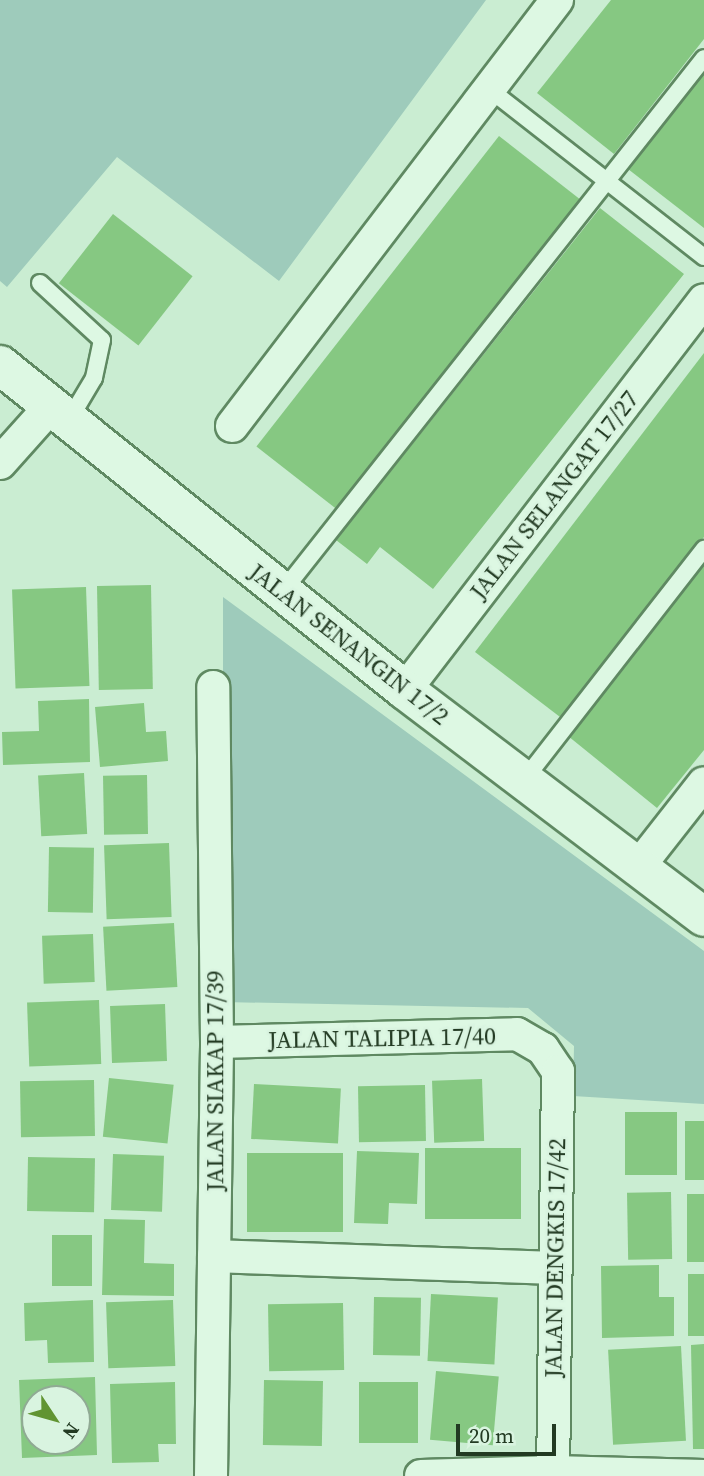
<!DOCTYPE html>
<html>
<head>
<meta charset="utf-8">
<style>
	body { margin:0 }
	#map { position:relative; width:704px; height:1476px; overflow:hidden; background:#caedd2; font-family:"Source Serif 4",serif }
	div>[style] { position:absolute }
	.green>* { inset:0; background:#9ecbbb }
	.building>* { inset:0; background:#86c882; transform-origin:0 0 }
	.roads { filter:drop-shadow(2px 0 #5f8962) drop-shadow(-2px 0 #5f8962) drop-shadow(0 2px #5f8962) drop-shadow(0 -2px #5f8962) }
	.lane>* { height:16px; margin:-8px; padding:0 8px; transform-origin:8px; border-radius:8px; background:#ddf8e3 }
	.street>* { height:32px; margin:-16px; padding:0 16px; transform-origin:16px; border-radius:16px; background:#ddf8e3 }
	.secondary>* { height:38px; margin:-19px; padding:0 19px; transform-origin:19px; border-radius:19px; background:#ddf8e3 }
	span { translate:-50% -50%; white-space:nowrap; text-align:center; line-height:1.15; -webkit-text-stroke:5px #d9f4e0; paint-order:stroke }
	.street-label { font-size:24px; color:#223a22 }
	.north { position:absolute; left:21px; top:1385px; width:70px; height:70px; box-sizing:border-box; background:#d9f4e0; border:2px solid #90aa94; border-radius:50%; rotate:126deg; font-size:19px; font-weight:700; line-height:28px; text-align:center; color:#223a22 }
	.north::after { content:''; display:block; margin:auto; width:24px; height:32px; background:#619432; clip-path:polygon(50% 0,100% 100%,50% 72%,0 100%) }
	.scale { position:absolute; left:456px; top:1424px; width:100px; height:32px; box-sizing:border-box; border:4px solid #223a22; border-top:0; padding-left:9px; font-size:21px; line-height:24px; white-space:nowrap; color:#223a22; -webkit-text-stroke:5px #d9f4e0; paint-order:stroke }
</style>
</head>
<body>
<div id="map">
	<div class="green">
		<i style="clip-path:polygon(0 0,486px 0,279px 281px,117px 157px,7px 287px,0 281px)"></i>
		<i style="clip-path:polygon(223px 597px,704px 951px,704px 1104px,573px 1096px,574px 1046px,528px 1008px,223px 1002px)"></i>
	</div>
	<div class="building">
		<i style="clip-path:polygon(611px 0,704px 0,704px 39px,614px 154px,537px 93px)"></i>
		<i style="clip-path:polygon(704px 71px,704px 228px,628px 169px)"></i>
		<i style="left:499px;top:136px;width:104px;height:394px;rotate:38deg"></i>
		<i style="clip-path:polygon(600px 208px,684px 274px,433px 589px,380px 547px,367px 564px,336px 540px)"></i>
		<i style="left:113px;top:214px;width:101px;height:88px;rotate:38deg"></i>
		<i style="clip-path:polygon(704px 353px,704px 537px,564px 720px,475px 652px)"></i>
		<i style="clip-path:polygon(704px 565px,704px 750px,657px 808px,568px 736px)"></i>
		<i style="left:151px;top:585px;width:104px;height:54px;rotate:89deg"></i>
		<i style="left:86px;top:587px;width:99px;height:74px;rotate:88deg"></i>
		<i style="clip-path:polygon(89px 699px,90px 762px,3px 765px,2px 732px,39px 731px,38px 701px)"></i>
		<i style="clip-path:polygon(144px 703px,146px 732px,166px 731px,168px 761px,100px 767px,95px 707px)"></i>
		<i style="left:84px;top:773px;width:61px;height:46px;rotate:87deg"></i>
		<i style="left:147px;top:775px;width:59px;height:44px;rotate:89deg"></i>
		<i style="left:169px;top:843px;width:74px;height:65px;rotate:88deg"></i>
		<i style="left:49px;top:847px;width:45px;height:65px;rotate:1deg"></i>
		<i style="left:174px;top:923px;width:64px;height:71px;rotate:87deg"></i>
		<i style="left:93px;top:934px;width:48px;height:51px;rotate:88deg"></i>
		<i style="left:99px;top:1000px;width:64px;height:72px;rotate:88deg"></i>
		<i style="left:165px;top:1004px;width:57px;height:55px;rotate:88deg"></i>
		<i style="left:109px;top:1078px;width:65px;height:59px;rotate:6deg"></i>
		<i style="left:482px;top:1079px;width:62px;height:50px;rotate:88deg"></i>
		<i style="left:94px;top:1080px;width:56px;height:74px;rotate:89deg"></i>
		<i style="left:254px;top:1084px;width:87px;height:55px;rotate:3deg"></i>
		<i style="left:425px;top:1085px;width:56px;height:67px;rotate:89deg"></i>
		<i style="left:625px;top:1112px;width:52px;height:63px"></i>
		<i style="left:685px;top:1121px;width:19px;height:59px"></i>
		<i style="left:425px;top:1148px;width:96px;height:71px"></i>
		<i style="clip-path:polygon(357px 1151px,419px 1153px,417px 1204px,389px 1203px,388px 1224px,354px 1223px)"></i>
		<i style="left:247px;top:1153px;width:96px;height:79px"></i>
		<i style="left:113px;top:1154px;width:51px;height:56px;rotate:2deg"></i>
		<i style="left:28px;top:1157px;width:67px;height:54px;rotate:1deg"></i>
		<i style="left:671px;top:1192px;width:67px;height:44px;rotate:89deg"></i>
		<i style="left:687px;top:1194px;width:17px;height:68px"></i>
		<i style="clip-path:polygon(104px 1219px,145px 1220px,144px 1263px,174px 1264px,174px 1296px,102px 1295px)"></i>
		<i style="left:52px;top:1235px;width:40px;height:51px"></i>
		<i style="clip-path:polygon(659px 1265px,659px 1297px,674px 1297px,674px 1336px,602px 1338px,601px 1266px)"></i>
		<i style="left:688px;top:1274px;width:16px;height:62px"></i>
		<i style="left:431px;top:1294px;width:67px;height:67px;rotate:3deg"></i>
		<i style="left:374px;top:1297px;width:47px;height:58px;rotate:1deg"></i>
		<i style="clip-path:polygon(93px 1300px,94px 1362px,48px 1363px,47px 1340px,25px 1341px,24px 1303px)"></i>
		<i style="left:173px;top:1300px;width:66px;height:67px;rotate:88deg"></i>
		<i style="left:343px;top:1303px;width:67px;height:75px;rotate:89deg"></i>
		<i style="clip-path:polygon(704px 1344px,704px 1449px,693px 1449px,691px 1345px)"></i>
		<i style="left:681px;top:1346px;width:95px;height:73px;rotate:87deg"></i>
		<i style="left:436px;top:1371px;width:63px;height:69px;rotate:5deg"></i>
		<i style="clip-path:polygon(evenodd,95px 1377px,97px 1455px,22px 1458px,19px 1380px,95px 1377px,35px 1399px,77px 1399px,77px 1441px,35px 1441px,35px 1399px)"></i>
		<i style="left:264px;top:1380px;width:59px;height:65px;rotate:1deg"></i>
		<i style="clip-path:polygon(175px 1382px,176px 1444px,158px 1444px,159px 1462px,112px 1463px,110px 1384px)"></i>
		<i style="left:359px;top:1382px;width:59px;height:61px"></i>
	</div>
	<div class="roads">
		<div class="lane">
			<i style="left:489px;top:89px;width:273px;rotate:38deg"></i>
			<i style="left:40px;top:283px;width:84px;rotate:42.6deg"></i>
			<i style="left:102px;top:340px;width:39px;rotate:102deg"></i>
			<i style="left:94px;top:378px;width:49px;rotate:120.8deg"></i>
			<i style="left:283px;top:591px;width:679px;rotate:-51.7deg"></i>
			<i style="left:524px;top:780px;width:293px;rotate:-52.1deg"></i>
		</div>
		<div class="street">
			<i style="left:232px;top:426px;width:536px;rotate:-52.66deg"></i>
			<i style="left:0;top:463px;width:75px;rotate:-48.2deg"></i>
			<i style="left:405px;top:690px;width:491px;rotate:-52.5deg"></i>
			<i style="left:639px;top:866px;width:105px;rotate:-51.9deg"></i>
			<i style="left:217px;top:1042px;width:300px;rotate:-1.5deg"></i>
			<i style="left:517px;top:1034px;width:30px;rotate:30deg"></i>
			<i style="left:543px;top:1049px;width:27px;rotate:56deg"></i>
			<i style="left:558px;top:1071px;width:401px;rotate:90.7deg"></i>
			<i style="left:214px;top:1256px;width:340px;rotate:2deg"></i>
			<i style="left:211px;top:1476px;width:434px;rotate:-89.2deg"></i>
			<i style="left:217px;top:1042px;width:355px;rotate:-90.6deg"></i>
			<i style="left:421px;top:1476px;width:132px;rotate:-1.7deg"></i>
			<i style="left:553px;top:1472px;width:151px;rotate:1.5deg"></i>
		</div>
		<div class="secondary">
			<i style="left:0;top:365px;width:519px;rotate:38.75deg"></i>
			<i style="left:405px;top:690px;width:375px;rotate:37.2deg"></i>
		</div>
	</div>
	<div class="street-label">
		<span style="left:554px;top:495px;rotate:-52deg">JALAN SELANGAT 17/27</span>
		<span style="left:349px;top:644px;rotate:38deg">JALAN SENANGIN 17/2</span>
		<span style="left:382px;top:1038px;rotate:-1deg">JALAN TALIPIA 17/40</span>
		<span style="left:215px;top:1081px;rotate:-90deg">JALAN SIAKAP 17/39</span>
		<span style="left:555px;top:1258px;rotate:-89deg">JALAN DENGKIS 17/42</span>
	</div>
	<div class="north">N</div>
	<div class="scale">20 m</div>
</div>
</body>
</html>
